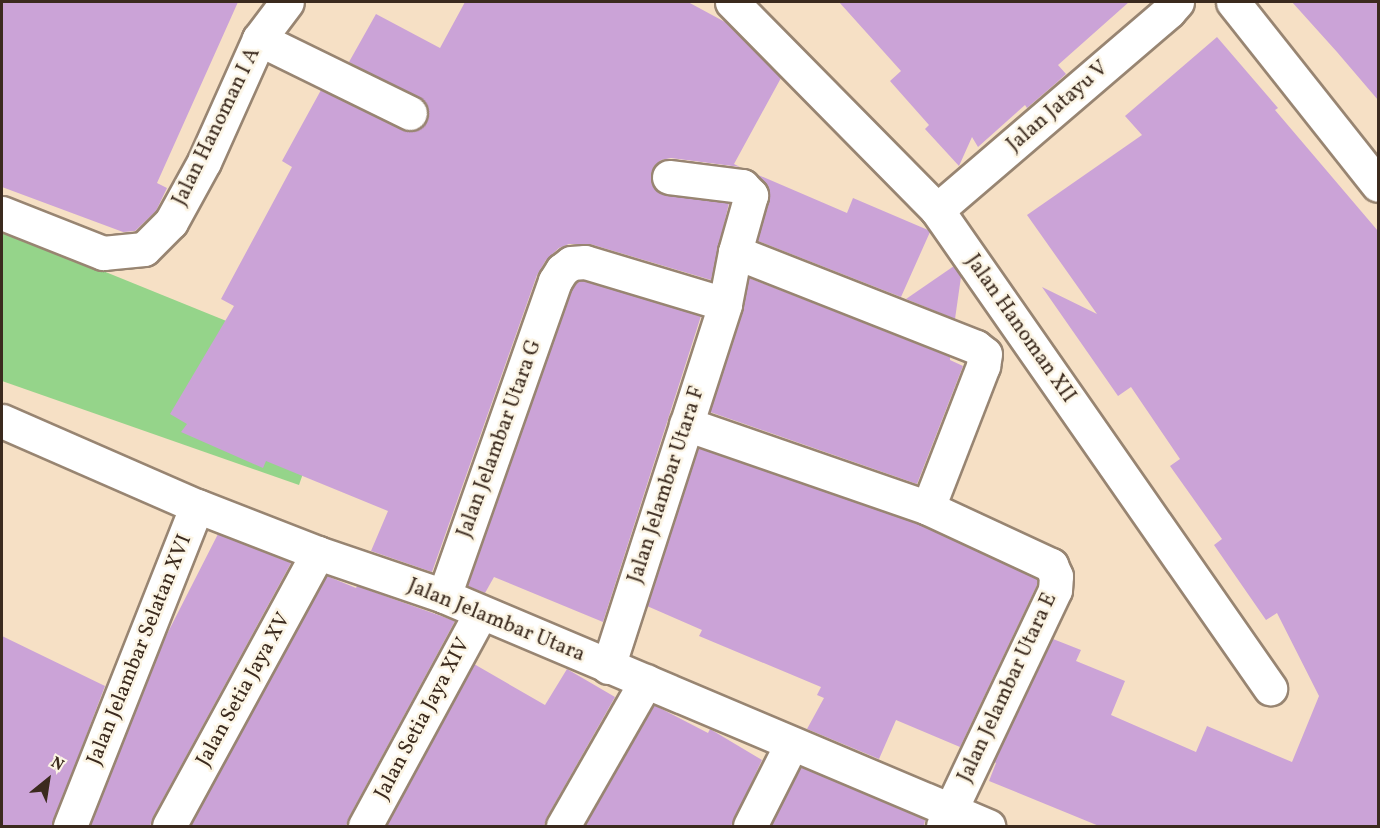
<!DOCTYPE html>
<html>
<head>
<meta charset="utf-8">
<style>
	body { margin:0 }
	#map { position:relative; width:1380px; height:828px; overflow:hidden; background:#f6e0c5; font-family:Vollkorn,serif }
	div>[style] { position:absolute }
	.green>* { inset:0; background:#95d48a }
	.building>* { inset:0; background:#cba3d7 }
	.roads { filter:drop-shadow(2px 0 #988572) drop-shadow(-2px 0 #988572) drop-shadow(0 2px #988572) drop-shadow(0 -2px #988572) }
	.minor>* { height:33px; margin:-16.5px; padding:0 16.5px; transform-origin:16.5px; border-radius:16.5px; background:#fff }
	span { translate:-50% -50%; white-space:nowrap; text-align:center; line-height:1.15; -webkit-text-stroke:5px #fcf5e5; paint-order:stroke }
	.street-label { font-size:21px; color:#3b2a1e }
	.frame { position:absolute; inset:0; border:3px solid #3b2a1e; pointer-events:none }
	.north { position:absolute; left:18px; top:750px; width:60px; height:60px; -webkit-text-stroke:4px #fcf5e5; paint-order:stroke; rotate:30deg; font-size:16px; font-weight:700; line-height:24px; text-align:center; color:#3b2a1e }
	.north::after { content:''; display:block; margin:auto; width:21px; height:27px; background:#3b2a1e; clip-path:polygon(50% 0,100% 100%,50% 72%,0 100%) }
</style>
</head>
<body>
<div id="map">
	<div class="green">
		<i style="clip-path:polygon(2px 230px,340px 367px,299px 485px,2px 381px)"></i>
	</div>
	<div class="building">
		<i style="clip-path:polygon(2px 2px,238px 2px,157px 183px,167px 188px,156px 211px,135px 231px,123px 232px,2px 187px)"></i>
		<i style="clip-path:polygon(465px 2px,688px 2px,725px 22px,781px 78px,734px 164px,740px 167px,671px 158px,661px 160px,654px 166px,651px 174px,652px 185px,658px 192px,666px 195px,729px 203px,711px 280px,590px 244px,569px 244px,559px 248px,546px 260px,537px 275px,432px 572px,371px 551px,388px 511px,266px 461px,263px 468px,181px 432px,187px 424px,170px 414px,234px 306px,221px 299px,292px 167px,282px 161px,321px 90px,402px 130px,411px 132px,420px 129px,427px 122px,429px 112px,425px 102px,349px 62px,376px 14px,440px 48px)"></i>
		<i style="clip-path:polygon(839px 2px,1129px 2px,1058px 65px,1066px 74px,1055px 84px,1027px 108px,1025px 105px,978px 147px,972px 137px,959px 166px,925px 129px,929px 125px,890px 81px,901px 71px)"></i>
		<i style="clip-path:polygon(1292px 2px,1378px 2px,1378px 100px,1337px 52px)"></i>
		<i style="clip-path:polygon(1217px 37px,1278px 108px,1275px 110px,1378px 231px,1378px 826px,1099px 826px,989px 781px,996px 763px,994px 762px,1053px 639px,1081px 650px,1076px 661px,1125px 681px,1111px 715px,1196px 752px,1207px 726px,1292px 762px,1319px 696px,1277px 613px,1266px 620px,1214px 545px,1222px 539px,1170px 466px,1180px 459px,1131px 387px,1118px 396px,1042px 287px,1097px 314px,1027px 215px,1142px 135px,1125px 116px)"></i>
		<i style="clip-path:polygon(756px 174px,847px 213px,853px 198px,928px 230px,930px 232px,901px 297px,758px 241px,769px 191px)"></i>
		<i style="clip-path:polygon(954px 266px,961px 277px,955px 319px,906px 299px)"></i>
		<i style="clip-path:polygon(749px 278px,950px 357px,950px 360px,963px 366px,917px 484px,710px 412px,743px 310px)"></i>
		<i style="clip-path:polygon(583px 281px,701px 316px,603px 622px,494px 577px,485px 593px,468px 586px,572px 289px,578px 281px)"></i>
		<i style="clip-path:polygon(698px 448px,921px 525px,1037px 579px,1037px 585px,960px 747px,896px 720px,879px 759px,807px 729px,824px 698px,817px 695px,821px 687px,699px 636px,702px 630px,647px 606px)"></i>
		<i style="clip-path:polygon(218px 534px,291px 563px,153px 817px,150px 826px,90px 826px,165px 638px)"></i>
		<i style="clip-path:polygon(327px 576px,356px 588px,357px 586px,455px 621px,349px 817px,346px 826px,190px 826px)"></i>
		<i style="clip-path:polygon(2px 636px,105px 686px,52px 826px,2px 826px)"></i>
		<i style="clip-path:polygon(474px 664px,545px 705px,567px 669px,615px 697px,547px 817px,544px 826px,386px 826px)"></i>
		<i style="clip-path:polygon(654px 705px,708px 733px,710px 729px,762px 760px,731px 826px,584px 826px)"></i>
		<i style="clip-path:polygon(801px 767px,925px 820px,924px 826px,771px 826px)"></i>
	</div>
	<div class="roads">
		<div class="minor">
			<i style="left:732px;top:2px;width:292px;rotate:45.4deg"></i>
			<i style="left:937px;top:210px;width:583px;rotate:55.14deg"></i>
			<i style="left:1233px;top:2px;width:233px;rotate:51.6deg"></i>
			<i style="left:259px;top:39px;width:168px;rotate:26.1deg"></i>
			<i style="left:669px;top:177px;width:74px;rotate:7deg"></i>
			<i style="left:742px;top:186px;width:13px;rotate:45deg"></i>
			<i style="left:751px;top:195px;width:59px;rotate:105.7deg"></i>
			<i style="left:937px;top:210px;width:306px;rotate:-40.6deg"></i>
			<i style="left:1169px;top:11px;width:12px;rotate:-48deg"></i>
			<i style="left:2px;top:213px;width:109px;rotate:21.6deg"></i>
			<i style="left:103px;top:253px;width:41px;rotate:-5.6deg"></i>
			<i style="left:144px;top:249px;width:38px;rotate:-45deg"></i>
			<i style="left:171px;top:222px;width:68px;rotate:-61.2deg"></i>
			<i style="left:204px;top:162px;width:135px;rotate:-65.9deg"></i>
			<i style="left:259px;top:39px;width:46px;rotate:-52.9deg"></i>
			<i style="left:2px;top:421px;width:213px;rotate:23.6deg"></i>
			<i style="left:197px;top:506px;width:130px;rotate:21.2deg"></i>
			<i style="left:318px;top:553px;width:133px;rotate:18.8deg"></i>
			<i style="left:444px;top:596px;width:591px;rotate:22.92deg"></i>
			<i style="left:686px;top:424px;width:256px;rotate:19.1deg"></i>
			<i style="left:928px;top:508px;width:136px;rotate:24.9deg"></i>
			<i style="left:1051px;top:565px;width:12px;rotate:66deg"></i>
			<i style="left:1056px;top:576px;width:14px;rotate:94deg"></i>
			<i style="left:1055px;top:590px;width:261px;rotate:115.4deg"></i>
			<i style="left:444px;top:596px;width:334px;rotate:-70.6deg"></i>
			<i style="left:555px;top:281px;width:13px;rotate:-58deg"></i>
			<i style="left:562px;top:270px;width:11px;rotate:-38deg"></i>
			<i style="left:571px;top:263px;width:14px;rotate:-4deg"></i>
			<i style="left:585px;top:262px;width:146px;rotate:16.7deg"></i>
			<i style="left:608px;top:667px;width:381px;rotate:-72.1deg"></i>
			<i style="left:725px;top:304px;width:53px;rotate:-79.1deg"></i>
			<i style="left:735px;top:252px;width:259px;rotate:21.5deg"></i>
			<i style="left:976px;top:347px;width:11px;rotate:38deg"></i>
			<i style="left:985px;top:354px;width:12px;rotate:99deg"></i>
			<i style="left:983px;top:366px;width:152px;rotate:111.2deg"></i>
			<i style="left:70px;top:826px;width:344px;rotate:-68.4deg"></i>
			<i style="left:169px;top:826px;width:311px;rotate:-61.4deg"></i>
			<i style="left:365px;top:826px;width:243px;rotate:-61.5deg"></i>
			<i style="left:563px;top:826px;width:167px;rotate:-60.2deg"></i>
			<i style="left:750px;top:826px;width:91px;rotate:-63.2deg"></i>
		</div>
	</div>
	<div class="street-label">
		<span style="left:1058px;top:107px;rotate:-41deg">Jalan Jatayu V</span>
		<span style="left:217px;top:127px;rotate:-64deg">Jalan Hanoman I A</span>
		<span style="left:1020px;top:329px;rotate:55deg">Jalan Hanoman XII</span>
		<span style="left:500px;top:439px;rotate:-70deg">Jalan Jelambar Utara G</span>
		<span style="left:667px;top:485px;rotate:-72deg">Jalan Jelambar Utara F</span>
		<span style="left:496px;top:621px;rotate:22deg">Jalan Jelambar Utara</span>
		<span style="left:140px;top:650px;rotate:-68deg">Jalan Jelambar Selatan XVI</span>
		<span style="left:1008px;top:688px;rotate:-65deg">Jalan Jelambar Utara E</span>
		<span style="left:244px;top:690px;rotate:-61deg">Jalan Setia Jaya XV</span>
		<span style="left:423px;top:719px;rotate:-62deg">Jalan Setia Jaya XIV</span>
	</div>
	<div class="frame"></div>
	<div class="north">N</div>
</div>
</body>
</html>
